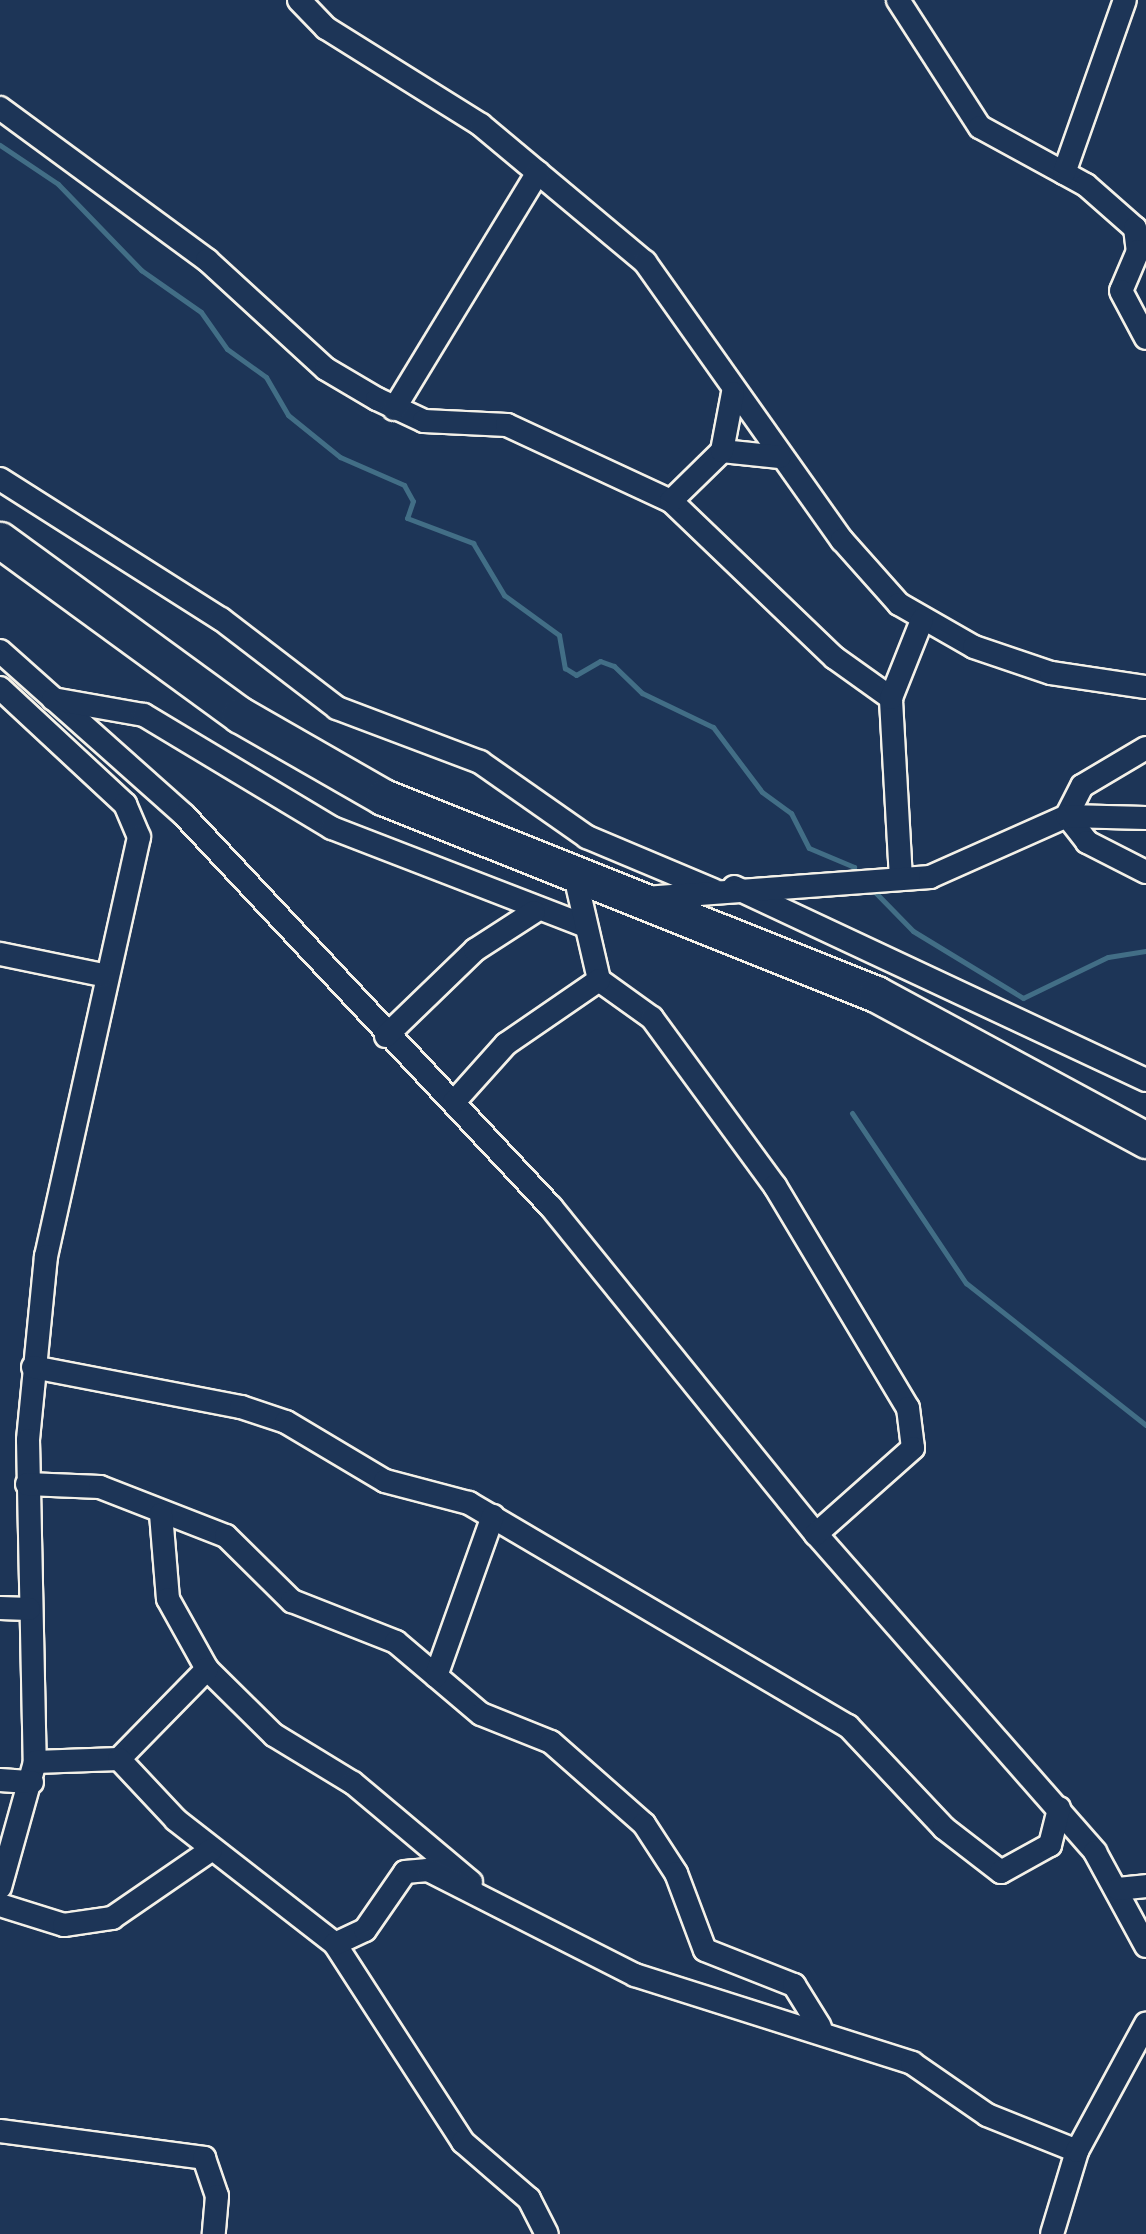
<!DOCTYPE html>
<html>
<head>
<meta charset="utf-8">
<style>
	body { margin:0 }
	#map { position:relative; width:1146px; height:2234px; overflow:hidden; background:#1d3557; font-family:Dekko,sans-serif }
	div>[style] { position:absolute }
	.stream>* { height:5px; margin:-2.5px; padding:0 2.5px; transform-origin:2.5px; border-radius:2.5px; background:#426e86 }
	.roads { filter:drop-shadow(2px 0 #f4f1e8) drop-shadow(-2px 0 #f4f1e8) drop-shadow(0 2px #f4f1e8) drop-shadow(0 -2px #f4f1e8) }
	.minor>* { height:22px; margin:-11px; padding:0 11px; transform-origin:11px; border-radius:11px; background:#1d3557 }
	.highway>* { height:35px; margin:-17.5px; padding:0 17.5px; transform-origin:17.5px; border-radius:17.5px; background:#1d3557 }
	span { translate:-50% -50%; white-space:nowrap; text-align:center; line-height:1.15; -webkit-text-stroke:9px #1d3557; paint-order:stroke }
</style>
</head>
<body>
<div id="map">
	<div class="stream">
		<i style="left:0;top:145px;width:70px;rotate:33.9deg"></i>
		<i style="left:58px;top:184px;width:120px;rotate:46deg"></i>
		<i style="left:141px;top:270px;width:73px;rotate:35deg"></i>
		<i style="left:201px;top:312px;width:45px;rotate:54.9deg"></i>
		<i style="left:227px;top:349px;width:48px;rotate:35.7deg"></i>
		<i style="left:266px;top:377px;width:44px;rotate:59.9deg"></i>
		<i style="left:288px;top:415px;width:67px;rotate:38.9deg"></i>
		<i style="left:340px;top:457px;width:70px;rotate:23.6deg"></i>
		<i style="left:404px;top:485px;width:18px;rotate:61deg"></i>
		<i style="left:413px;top:501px;width:18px;rotate:109deg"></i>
		<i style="left:407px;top:518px;width:71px;rotate:20.7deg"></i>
		<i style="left:473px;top:543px;width:61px;rotate:59.2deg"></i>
		<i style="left:504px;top:595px;width:68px;rotate:36deg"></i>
		<i style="left:559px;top:635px;width:34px;rotate:80deg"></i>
		<i style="left:565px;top:668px;width:13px;rotate:32deg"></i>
		<i style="left:576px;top:675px;width:28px;rotate:-30deg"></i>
		<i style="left:600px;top:661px;width:15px;rotate:20deg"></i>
		<i style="left:614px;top:666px;width:39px;rotate:44deg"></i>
		<i style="left:642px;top:693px;width:79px;rotate:25.6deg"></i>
		<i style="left:713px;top:727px;width:81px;rotate:53deg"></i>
		<i style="left:762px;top:792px;width:36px;rotate:36deg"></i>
		<i style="left:791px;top:813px;width:39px;rotate:63deg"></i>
		<i style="left:809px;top:848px;width:49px;rotate:22.9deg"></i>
		<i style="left:854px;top:867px;width:9px;rotate:103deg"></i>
		<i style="left:873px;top:890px;width:57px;rotate:45.7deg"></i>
		<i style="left:913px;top:931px;width:129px;rotate:31.3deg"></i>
		<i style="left:1023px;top:998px;width:94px;rotate:-25.8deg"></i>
		<i style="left:1108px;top:957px;width:38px;rotate:-9deg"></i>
		<i style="left:852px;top:1113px;width:205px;rotate:56.2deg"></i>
		<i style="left:966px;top:1283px;width:229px;rotate:38.3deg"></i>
	</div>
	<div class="roads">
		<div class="minor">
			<i style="left:299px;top:0;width:39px;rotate:46deg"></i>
			<i style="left:326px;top:28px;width:183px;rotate:32deg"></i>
			<i style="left:481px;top:125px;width:214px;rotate:39.9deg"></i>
			<i style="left:645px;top:262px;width:341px;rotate:54.7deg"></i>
			<i style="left:842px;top:540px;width:86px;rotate:48.3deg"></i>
			<i style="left:899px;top:604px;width:86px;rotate:29.8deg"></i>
			<i style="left:974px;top:647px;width:81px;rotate:18.7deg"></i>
			<i style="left:1051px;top:673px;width:96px;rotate:8.4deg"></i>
			<i style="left:898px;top:0;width:151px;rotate:57.2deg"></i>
			<i style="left:980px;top:127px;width:121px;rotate:28.7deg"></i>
			<i style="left:1086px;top:185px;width:65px;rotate:41.3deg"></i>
			<i style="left:1135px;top:228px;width:23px;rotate:83deg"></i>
			<i style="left:1138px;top:251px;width:43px;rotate:113deg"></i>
			<i style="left:1121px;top:291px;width:53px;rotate:62deg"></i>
			<i style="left:0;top:108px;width:257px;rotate:36.3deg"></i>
			<i style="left:207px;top:260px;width:161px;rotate:42.5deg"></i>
			<i style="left:326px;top:369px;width:59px;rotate:30.5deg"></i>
			<i style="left:377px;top:399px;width:52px;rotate:25.1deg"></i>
			<i style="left:424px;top:421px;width:83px;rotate:2.8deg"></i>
			<i style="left:507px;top:425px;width:181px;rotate:24.9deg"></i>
			<i style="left:671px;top:501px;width:227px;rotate:43.8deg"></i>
			<i style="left:835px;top:658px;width:69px;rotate:35.5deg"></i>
			<i style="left:1064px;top:173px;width:183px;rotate:-70.6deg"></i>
			<i style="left:394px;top:409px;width:277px;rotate:-58.7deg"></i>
			<i style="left:722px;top:451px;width:58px;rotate:5.9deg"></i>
			<i style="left:0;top:479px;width:262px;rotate:32.4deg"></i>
			<i style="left:221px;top:619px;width:146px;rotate:37.5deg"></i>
			<i style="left:337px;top:708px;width:153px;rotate:20.7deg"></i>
			<i style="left:480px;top:762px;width:131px;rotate:35deg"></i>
			<i style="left:587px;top:837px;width:137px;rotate:22.8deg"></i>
			<i style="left:671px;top:501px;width:71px;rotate:-44.4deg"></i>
			<i style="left:722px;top:451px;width:59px;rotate:-79.3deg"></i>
			<i style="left:0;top:651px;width:246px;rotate:41.7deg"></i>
			<i style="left:184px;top:815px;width:537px;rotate:46.89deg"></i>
			<i style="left:551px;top:1207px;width:421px;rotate:51deg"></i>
			<i style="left:816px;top:1534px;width:423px;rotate:48.7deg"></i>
			<i style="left:1095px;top:1852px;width:107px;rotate:61.5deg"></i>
			<i style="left:0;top:688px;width:171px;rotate:42.9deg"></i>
			<i style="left:125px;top:804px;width:36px;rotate:67deg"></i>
			<i style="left:139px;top:837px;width:429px;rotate:102.5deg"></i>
			<i style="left:46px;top:1256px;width:185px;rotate:95.6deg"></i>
			<i style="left:28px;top:1440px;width:322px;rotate:88.8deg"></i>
			<i style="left:35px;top:1762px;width:130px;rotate:105.6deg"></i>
			<i style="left:53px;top:699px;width:92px;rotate:10deg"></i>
			<i style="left:144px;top:715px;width:219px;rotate:31deg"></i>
			<i style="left:332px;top:828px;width:270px;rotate:21.1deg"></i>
			<i style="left:1146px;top:748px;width:74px;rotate:149.3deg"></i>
			<i style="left:1082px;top:786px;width:34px;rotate:117deg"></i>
			<i style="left:1067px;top:816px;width:33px;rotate:52deg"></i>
			<i style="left:1087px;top:842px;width:66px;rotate:27deg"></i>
			<i style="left:901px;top:879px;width:181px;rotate:-93.2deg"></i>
			<i style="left:891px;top:698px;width:84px;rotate:-68.3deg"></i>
			<i style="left:576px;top:880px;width:103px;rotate:77deg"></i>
			<i style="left:599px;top:980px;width:65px;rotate:35.6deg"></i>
			<i style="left:652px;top:1018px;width:208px;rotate:53.8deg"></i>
			<i style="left:775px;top:1186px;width:259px;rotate:59.1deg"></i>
			<i style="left:908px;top:1408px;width:40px;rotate:82.9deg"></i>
			<i style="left:913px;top:1448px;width:130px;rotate:138.4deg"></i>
			<i style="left:734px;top:887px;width:455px;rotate:25.1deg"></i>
			<i style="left:645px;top:898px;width:286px;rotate:-4.2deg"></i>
			<i style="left:930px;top:877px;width:150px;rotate:-24deg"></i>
			<i style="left:1067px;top:816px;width:79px;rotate:1.5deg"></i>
			<i style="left:0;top:954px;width:104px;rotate:11.6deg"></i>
			<i style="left:386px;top:1036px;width:124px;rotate:-44deg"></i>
			<i style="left:475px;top:950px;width:70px;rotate:-32.8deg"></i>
			<i style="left:454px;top:1102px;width:78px;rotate:-48.1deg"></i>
			<i style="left:506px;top:1044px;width:113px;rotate:-34.5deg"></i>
			<i style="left:33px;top:1367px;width:212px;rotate:10.9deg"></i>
			<i style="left:241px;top:1407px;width:47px;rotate:18.4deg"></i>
			<i style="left:286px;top:1422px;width:115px;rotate:30.8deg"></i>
			<i style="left:385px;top:1481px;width:87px;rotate:14.7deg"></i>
			<i style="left:469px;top:1503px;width:440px;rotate:30.5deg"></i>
			<i style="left:848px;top:1726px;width:140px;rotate:46.7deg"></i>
			<i style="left:944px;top:1828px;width:72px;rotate:37.7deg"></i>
			<i style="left:1001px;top:1872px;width:56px;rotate:-28.9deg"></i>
			<i style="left:1050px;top:1845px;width:38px;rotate:-76deg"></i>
			<i style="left:27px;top:1484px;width:73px;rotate:2.4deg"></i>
			<i style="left:100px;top:1487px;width:135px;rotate:21.3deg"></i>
			<i style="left:226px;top:1536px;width:93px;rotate:44.6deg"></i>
			<i style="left:292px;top:1601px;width:112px;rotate:21.5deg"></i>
			<i style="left:396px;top:1642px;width:111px;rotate:40.3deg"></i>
			<i style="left:481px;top:1714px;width:75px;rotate:21.8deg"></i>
			<i style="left:551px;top:1742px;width:124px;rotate:41.4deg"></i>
			<i style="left:644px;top:1824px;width:59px;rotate:56.9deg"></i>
			<i style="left:676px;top:1873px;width:82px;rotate:69.4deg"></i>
			<i style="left:705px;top:1950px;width:96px;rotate:21.5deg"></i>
			<i style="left:794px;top:1985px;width:49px;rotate:58.2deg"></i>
			<i style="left:161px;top:1514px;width:85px;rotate:85.3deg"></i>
			<i style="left:168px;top:1599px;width:80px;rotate:60.9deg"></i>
			<i style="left:207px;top:1669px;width:94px;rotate:44.6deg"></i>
			<i style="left:274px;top:1735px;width:92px;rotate:31.3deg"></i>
			<i style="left:353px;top:1783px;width:154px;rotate:40deg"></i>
			<i style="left:0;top:1608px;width:29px;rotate:2deg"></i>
			<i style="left:436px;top:1676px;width:170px;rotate:-70.4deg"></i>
			<i style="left:119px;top:1759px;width:126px;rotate:-45.6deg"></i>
			<i style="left:35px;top:1762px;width:84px;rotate:-2deg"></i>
			<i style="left:119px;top:1759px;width:83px;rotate:46.9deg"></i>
			<i style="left:176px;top:1820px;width:202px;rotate:37.9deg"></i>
			<i style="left:335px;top:1944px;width:236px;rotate:57.1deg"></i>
			<i style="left:463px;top:2142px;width:87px;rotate:40.8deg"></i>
			<i style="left:529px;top:2199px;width:39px;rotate:63deg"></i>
			<i style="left:0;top:1780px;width:32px;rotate:4deg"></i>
			<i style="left:1118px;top:1889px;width:28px;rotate:-6deg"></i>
			<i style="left:0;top:1905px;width:67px;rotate:17.4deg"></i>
			<i style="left:64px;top:1925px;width:49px;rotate:-8.3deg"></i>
			<i style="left:112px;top:1918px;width:120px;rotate:-34.5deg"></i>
			<i style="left:335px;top:1944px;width:33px;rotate:-25deg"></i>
			<i style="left:365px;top:1930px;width:70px;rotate:-55.4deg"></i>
			<i style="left:405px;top:1872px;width:23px;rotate:-5deg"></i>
			<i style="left:428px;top:1870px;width:232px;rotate:26.9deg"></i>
			<i style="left:635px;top:1975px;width:291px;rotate:17.6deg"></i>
			<i style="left:912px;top:2063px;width:91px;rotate:34.7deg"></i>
			<i style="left:987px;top:2115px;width:97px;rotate:21.8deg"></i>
			<i style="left:0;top:2131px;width:206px;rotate:7.5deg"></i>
			<i style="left:204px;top:2158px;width:40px;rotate:71.1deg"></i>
			<i style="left:217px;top:2196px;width:38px;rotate:95deg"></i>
			<i style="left:1052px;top:2234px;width:87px;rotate:-73.2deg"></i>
			<i style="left:1077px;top:2151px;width:145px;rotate:-61.5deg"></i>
		</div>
		<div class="highway">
			<i style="left:0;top:540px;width:297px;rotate:36.1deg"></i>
			<i style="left:240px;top:715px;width:165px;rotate:29.8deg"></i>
			<i style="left:383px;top:797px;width:531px;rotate:21.78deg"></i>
			<i style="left:876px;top:994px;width:307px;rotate:28.4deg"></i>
		</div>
	</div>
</div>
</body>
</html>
